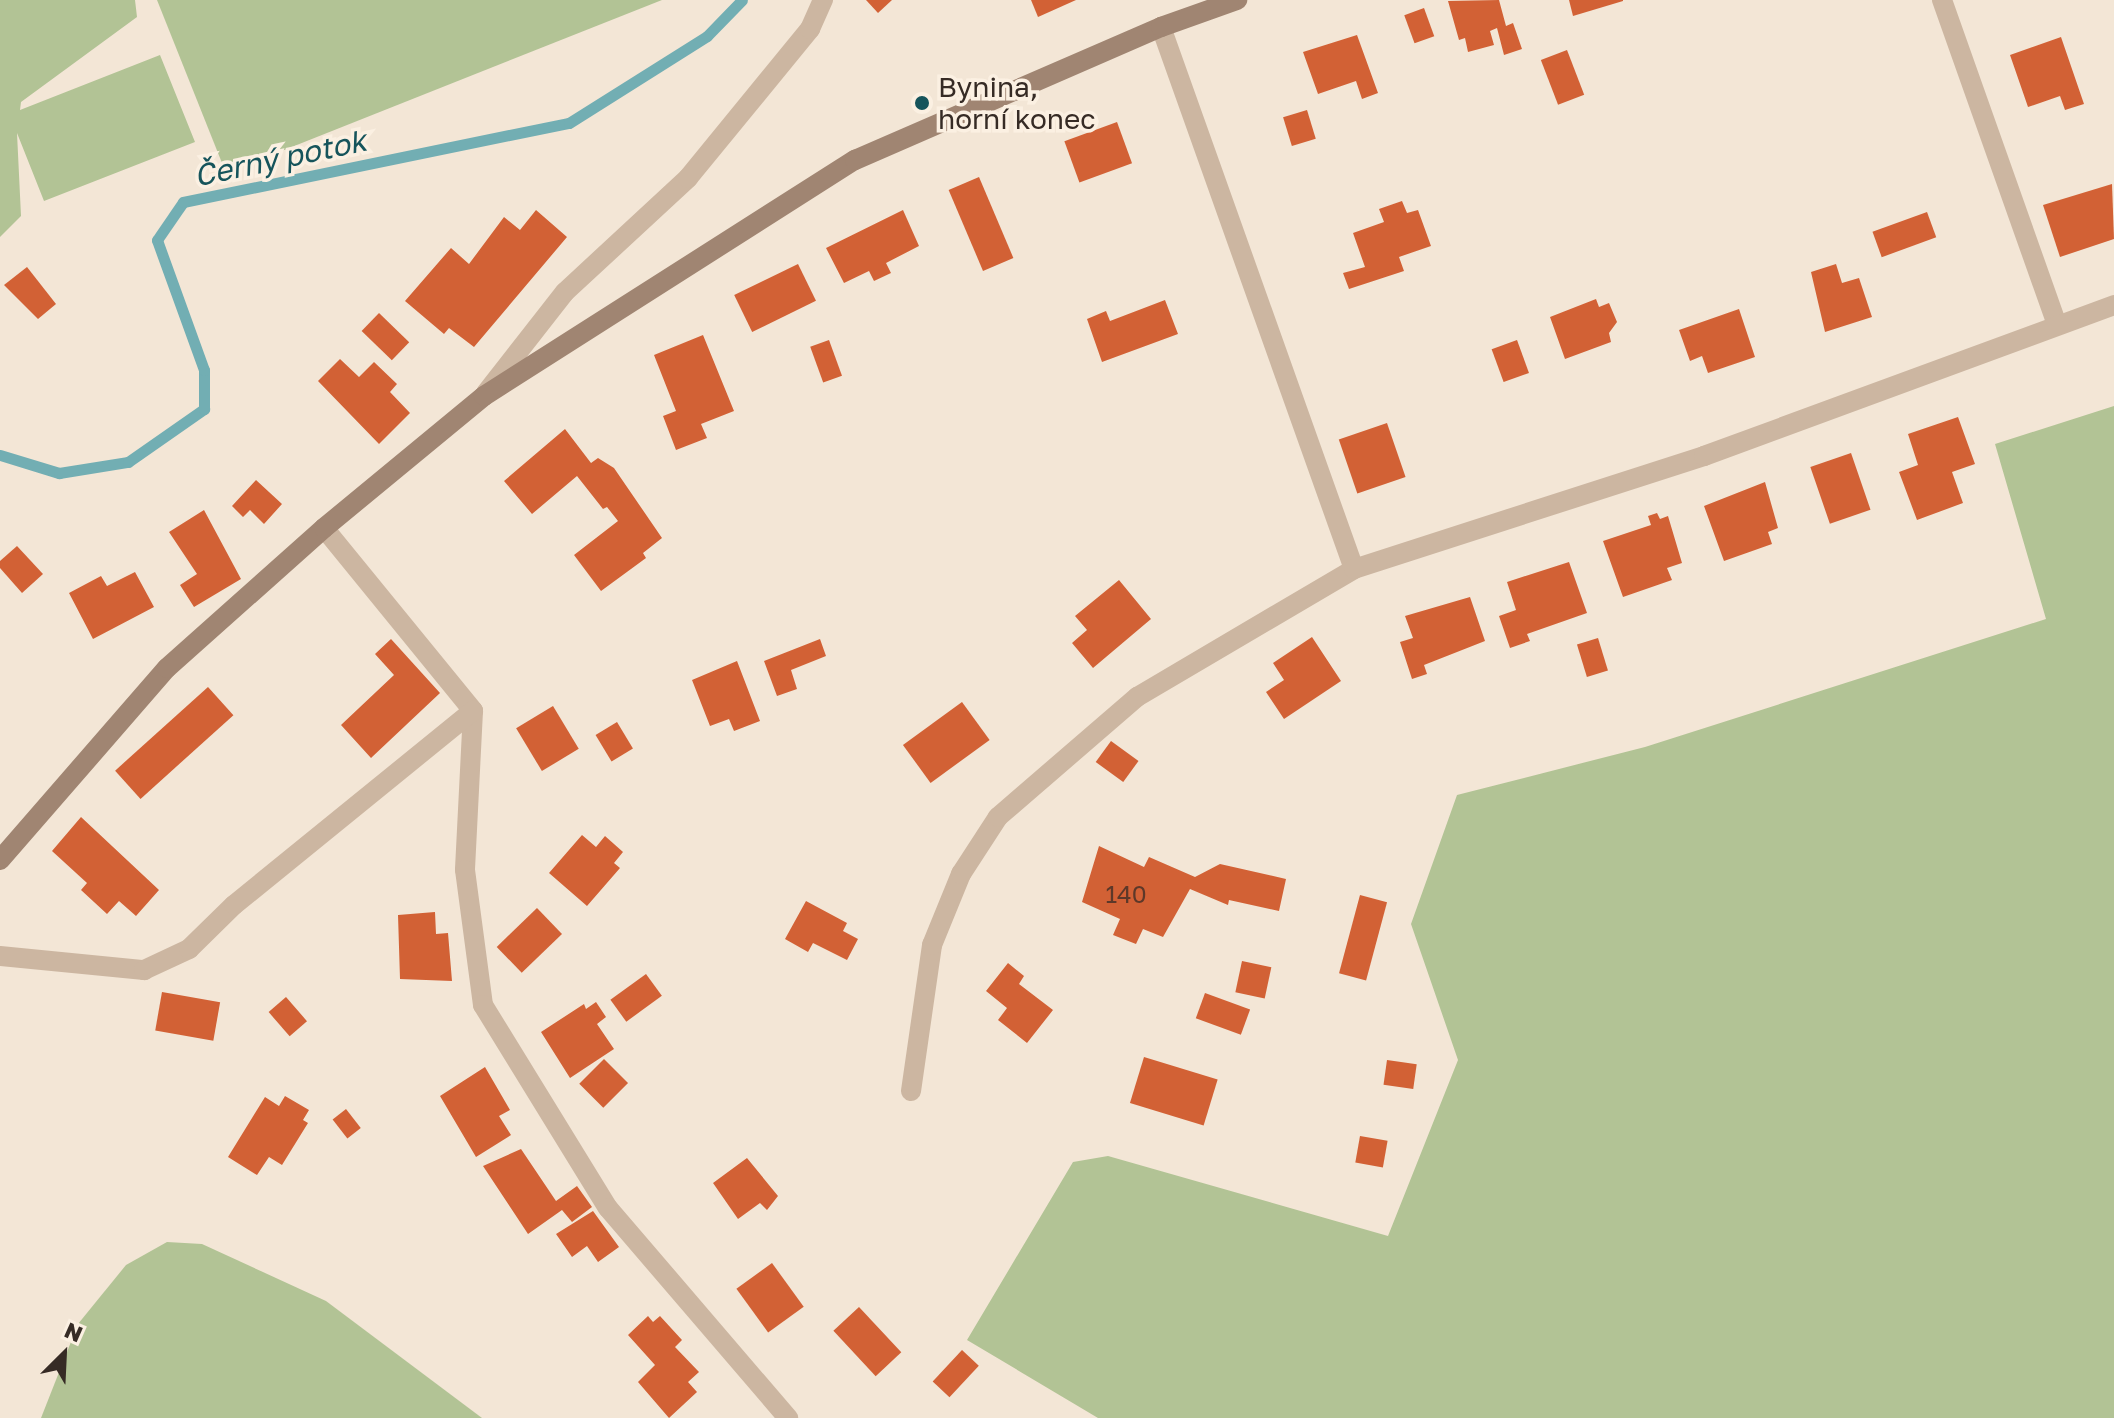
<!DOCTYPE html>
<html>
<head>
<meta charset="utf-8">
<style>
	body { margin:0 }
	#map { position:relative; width:2114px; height:1418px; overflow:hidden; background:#f3e6d6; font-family:"Golos Text",sans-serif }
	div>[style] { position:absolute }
	.green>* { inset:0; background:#b2c395 }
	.stream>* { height:11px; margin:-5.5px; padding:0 5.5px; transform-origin:5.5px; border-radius:5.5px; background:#72aeb3 }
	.building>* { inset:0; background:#d26135; transform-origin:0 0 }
	.street>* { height:20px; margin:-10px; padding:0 10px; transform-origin:10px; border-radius:10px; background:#ccb6a1 }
	.secondary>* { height:20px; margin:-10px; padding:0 10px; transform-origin:10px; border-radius:10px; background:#a08572 }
	.dots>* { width:22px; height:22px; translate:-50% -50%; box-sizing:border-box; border:4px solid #fbf0e2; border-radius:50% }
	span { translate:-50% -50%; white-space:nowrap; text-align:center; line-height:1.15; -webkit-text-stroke:7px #fbf0e2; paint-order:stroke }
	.number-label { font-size:24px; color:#5d3829 }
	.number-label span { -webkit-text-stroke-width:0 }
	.poi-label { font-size:28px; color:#362b25 }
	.left { translate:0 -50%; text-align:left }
	.water-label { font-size:30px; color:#16545b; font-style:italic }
	.north { position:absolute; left:24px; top:1314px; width:80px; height:80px; -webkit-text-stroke:6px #fbf0e2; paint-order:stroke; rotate:24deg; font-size:22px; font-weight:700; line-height:32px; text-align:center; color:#362b25 }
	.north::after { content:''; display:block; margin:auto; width:28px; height:36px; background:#362b25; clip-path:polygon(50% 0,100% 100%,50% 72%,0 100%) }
</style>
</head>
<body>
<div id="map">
	<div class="green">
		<i style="clip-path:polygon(0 0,135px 0,137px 17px,21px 102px,20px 110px,160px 55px,195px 142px,44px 201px,17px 133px,21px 216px,0 237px)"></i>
		<i style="clip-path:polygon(157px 0,662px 0,226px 173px)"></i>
		<i style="clip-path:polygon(2114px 406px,2114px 1418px,1098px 1418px,967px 1340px,1073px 1162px,1108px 1156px,1388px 1236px,1458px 1060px,1411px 924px,1457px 795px,1645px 747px,2046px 619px,1995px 444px)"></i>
		<i style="clip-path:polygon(167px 1242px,202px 1244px,326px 1301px,482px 1418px,41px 1418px,78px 1324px,126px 1265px)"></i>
	</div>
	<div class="stream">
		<i style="left:0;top:455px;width:62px;rotate:17deg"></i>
		<i style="left:59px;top:473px;width:70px;rotate:-9.1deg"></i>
		<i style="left:128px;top:462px;width:93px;rotate:-34.9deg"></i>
		<i style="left:204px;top:409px;width:39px;rotate:-90deg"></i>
		<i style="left:204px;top:370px;width:138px;rotate:-109.9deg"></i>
		<i style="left:157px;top:240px;width:46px;rotate:-55.6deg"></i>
		<i style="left:183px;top:202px;width:394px;rotate:-11.6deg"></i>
		<i style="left:569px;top:123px;width:163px;rotate:-32.2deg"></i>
		<i style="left:707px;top:36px;width:50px;rotate:-45.8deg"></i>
	</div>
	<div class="building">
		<i style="clip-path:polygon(866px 0,892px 0,878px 13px)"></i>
		<i style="clip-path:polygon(1031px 0,1076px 0,1038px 17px)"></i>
		<i style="clip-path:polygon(1499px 0,1506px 26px,1513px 23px,1522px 49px,1504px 55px,1497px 28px,1490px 31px,1494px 45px,1468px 52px,1465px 38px,1459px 40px,1448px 1px)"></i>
		<i style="clip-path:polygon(1569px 0,1623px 0,1623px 1px,1573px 16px)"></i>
		<i style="left:1424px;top:8px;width:30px;height:21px;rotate:70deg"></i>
		<i style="clip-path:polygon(1357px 35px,1378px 93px,1362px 99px,1356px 81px,1318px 94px,1303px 52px)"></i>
		<i style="clip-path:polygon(2061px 37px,2084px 104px,2065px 110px,2060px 96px,2028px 107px,2010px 55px)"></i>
		<i style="left:1567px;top:50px;width:48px;height:28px;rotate:69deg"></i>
		<i style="left:1307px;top:110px;width:30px;height:25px;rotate:73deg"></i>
		<i style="left:1117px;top:122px;width:44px;height:56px;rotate:70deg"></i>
		<i style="left:979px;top:177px;width:88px;height:33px;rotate:67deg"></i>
		<i style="clip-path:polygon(2112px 184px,2114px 239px,2060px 257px,2043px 205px)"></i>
		<i style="clip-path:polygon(1402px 201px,1407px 213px,1418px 210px,1431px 246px,1399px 257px,1404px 271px,1349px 289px,1343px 273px,1365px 267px,1353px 233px,1384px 222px,1379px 209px)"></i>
		<i style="clip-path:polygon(536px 210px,567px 237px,474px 347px,449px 328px,444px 334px,405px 301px,451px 248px,469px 264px,504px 217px,520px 230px)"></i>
		<i style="clip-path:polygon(903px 210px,919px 246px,886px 263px,891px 273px,874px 281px,869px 271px,844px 283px,826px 248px)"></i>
		<i style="left:1927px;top:212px;width:27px;height:58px;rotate:70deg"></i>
		<i style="left:798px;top:264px;width:41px;height:71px;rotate:64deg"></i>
		<i style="clip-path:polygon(1836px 264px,1842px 283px,1859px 278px,1872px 317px,1825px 332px,1811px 272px)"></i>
		<i style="clip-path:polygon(27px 267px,56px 304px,38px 319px,4px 285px)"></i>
		<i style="clip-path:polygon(1596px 299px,1599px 307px,1609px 303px,1617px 322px,1609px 333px,1611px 342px,1565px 359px,1550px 317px)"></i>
		<i style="clip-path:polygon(1165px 300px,1178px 334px,1102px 362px,1087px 319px,1106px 311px,1110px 321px)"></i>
		<i style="clip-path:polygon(1739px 309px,1755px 357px,1708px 373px,1702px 356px,1690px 361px,1679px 330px)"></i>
		<i style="left:379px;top:313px;width:42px;height:25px;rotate:44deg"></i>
		<i style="clip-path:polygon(703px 335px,734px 411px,701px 424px,707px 438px,676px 450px,663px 416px,676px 411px,654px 355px)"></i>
		<i style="left:829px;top:340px;width:38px;height:20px;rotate:70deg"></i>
		<i style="left:1517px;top:340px;width:35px;height:27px;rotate:70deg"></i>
		<i style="clip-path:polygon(340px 359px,359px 377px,374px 362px,397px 384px,390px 392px,410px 413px,379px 444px,318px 381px)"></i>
		<i style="clip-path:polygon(1958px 417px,1975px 464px,1952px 472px,1963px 503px,1917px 520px,1899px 472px,1918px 465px,1908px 434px)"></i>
		<i style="left:1387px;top:423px;width:57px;height:51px;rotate:71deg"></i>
		<i style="clip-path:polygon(565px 429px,591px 463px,598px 458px,614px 468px,662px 538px,643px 553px,646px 558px,601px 591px,574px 555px,618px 521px,607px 507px,603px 509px,577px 476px,532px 514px,504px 481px)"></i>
		<i style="left:1851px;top:453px;width:60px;height:43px;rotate:71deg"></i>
		<i style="clip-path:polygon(256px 480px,282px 504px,264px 524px,250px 510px,243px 517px,232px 506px)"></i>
		<i style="clip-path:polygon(1765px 482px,1778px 528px,1768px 532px,1772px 544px,1724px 561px,1704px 506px)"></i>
		<i style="clip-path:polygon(204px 510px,241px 579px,194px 607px,180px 585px,197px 574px,169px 532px)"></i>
		<i style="clip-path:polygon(1657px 513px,1660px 519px,1668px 516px,1682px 563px,1667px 568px,1672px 580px,1623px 597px,1603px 541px,1651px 525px,1648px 516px)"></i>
		<i style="clip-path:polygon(17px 546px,43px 574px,22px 593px,0 568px,0 561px)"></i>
		<i style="clip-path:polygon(1569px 562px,1587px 613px,1527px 634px,1530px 641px,1510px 648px,1499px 616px,1516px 610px,1507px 582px)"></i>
		<i style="clip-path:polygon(135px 572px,154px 607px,93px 639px,69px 593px,101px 576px,107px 586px)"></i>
		<i style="clip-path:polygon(1119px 580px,1151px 619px,1093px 668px,1072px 643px,1087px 630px,1075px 616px)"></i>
		<i style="clip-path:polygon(1470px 597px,1485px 641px,1424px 665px,1427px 674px,1412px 679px,1400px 642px,1413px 638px,1405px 616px)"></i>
		<i style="clip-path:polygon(1312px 637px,1341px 681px,1284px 719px,1266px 692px,1284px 680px,1273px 663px)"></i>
		<i style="left:1598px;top:638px;width:34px;height:22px;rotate:73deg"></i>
		<i style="clip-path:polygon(391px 639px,440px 693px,371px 758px,341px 725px,394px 675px,375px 654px)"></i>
		<i style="clip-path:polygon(820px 639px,826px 656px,791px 670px,797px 689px,777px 696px,764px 661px)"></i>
		<i style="clip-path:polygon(737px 661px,760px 721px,734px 731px,729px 719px,710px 726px,692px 680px)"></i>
		<i style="left:208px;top:687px;width:38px;height:125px;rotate:48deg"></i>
		<i style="left:962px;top:702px;width:47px;height:73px;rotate:54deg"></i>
		<i style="left:553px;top:706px;width:50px;height:43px;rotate:59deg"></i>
		<i style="left:617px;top:722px;width:31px;height:25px;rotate:59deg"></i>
		<i style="left:1111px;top:741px;width:34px;height:26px;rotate:36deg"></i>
		<i style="clip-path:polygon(81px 817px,159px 890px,136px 916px,119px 901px,107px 914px,81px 890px,87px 883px,52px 851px)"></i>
		<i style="clip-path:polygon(582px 835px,596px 847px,605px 836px,623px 852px,614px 863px,620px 868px,587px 906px,549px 873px)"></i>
		<i style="clip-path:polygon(1099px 846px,1144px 867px,1149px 857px,1195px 877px,1220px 864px,1286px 879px,1279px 911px,1229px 900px,1228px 905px,1190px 889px,1163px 937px,1143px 929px,1136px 944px,1113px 935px,1120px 919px,1082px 902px)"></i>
		<i style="left:1360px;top:895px;width:28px;height:81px;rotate:15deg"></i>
		<i style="clip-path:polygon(806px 901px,847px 923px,843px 931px,858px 939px,847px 960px,813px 943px,808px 952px,785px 939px)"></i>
		<i style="left:537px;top:908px;width:36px;height:56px;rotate:46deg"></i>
		<i style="clip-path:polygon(435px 912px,436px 934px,448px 933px,452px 981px,400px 979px,398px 915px)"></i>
		<i style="left:1242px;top:961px;width:30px;height:32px;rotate:12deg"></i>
		<i style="clip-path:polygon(1008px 963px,1024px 976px,1019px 984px,1053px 1010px,1027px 1043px,998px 1020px,1007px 1008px,986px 991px)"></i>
		<i style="left:646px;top:974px;width:27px;height:44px;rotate:54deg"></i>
		<i style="left:162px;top:992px;width:59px;height:39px;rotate:10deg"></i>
		<i style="left:1205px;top:993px;width:48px;height:27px;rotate:20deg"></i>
		<i style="left:286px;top:997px;width:32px;height:23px;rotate:49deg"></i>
		<i style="clip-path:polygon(596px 1002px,606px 1017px,597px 1024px,614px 1049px,570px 1078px,541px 1032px,584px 1004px,586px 1009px)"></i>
		<i style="left:1144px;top:1057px;width:77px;height:48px;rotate:17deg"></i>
		<i style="left:604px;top:1059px;width:34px;height:35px;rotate:45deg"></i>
		<i style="left:1387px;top:1060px;width:30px;height:25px;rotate:8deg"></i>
		<i style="clip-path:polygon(485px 1067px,510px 1110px,499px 1116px,511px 1135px,476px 1157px,440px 1096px)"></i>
		<i style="clip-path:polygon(285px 1096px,309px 1110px,303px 1120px,308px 1123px,282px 1165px,269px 1157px,257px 1175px,228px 1157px,265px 1097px,279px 1106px)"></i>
		<i style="left:346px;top:1109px;width:24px;height:17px;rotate:52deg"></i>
		<i style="left:1360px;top:1136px;width:28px;height:27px;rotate:10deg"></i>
		<i style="clip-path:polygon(521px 1149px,556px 1201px,577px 1186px,592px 1207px,572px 1222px,562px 1210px,528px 1234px,483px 1166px)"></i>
		<i style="clip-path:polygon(747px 1158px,778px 1196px,767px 1210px,760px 1203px,738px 1219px,713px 1183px)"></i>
		<i style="clip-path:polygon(593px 1211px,619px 1247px,598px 1262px,587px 1246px,572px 1257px,556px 1234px)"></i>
		<i style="left:772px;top:1263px;width:54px;height:44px;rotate:54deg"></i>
		<i style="left:859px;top:1307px;width:62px;height:35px;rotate:47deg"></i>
		<i style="clip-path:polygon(648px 1316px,653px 1322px,660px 1316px,682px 1340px,675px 1347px,699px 1372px,688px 1382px,697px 1392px,669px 1418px,638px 1382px,655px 1365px,628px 1335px)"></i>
		<i style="left:962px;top:1350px;width:23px;height:43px;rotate:43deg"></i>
	</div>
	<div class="street">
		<i style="left:1942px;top:0;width:344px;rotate:70.5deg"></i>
		<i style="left:1161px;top:27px;width:575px;rotate:70.4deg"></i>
		<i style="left:486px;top:393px;width:128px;rotate:-52deg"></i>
		<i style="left:565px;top:292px;width:168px;rotate:-42.8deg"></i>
		<i style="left:688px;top:178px;width:193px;rotate:-50.7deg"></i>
		<i style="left:810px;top:29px;width:32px;rotate:-66deg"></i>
		<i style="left:324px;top:528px;width:236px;rotate:50.8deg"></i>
		<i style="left:473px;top:711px;width:159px;rotate:92.9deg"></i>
		<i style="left:465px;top:870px;width:136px;rotate:82.4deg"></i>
		<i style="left:483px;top:1005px;width:238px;rotate:58.4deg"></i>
		<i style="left:608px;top:1208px;width:277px;rotate:49.4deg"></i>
		<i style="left:0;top:956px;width:145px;rotate:5.6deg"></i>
		<i style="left:144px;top:970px;width:50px;rotate:-25deg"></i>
		<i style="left:189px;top:949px;width:63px;rotate:-44.4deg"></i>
		<i style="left:234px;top:905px;width:308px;rotate:-39.1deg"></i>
		<i style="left:911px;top:1091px;width:148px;rotate:-81.8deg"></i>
		<i style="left:932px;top:945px;width:77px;rotate:-67.8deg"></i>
		<i style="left:961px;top:874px;width:68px;rotate:-57deg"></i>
		<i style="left:998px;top:817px;width:184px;rotate:-40.8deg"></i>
		<i style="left:1137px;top:697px;width:252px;rotate:-30.5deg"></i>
		<i style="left:1354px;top:569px;width:368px;rotate:-17.9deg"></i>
		<i style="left:1704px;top:456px;width:437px;rotate:-20.2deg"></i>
	</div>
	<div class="secondary">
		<i style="left:0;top:860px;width:254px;rotate:-49deg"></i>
		<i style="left:167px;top:668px;width:210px;rotate:-41.7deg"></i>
		<i style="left:324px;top:528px;width:207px;rotate:-39.5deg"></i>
		<i style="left:484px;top:396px;width:440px;rotate:-32.5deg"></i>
		<i style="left:855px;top:160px;width:334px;rotate:-23.5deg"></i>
		<i style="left:1161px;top:27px;width:81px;rotate:-19.6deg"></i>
	</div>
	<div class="dots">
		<i style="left:922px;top:103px;background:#16545b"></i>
	</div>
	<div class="number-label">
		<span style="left:1126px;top:894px">140</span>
	</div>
	<div class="poi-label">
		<span class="left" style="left:938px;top:103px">Bynina,<br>horní konec</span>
	</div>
	<div class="water-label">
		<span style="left:280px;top:158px;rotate:-12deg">Černý potok</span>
	</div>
	<div class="north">N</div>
</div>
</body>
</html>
